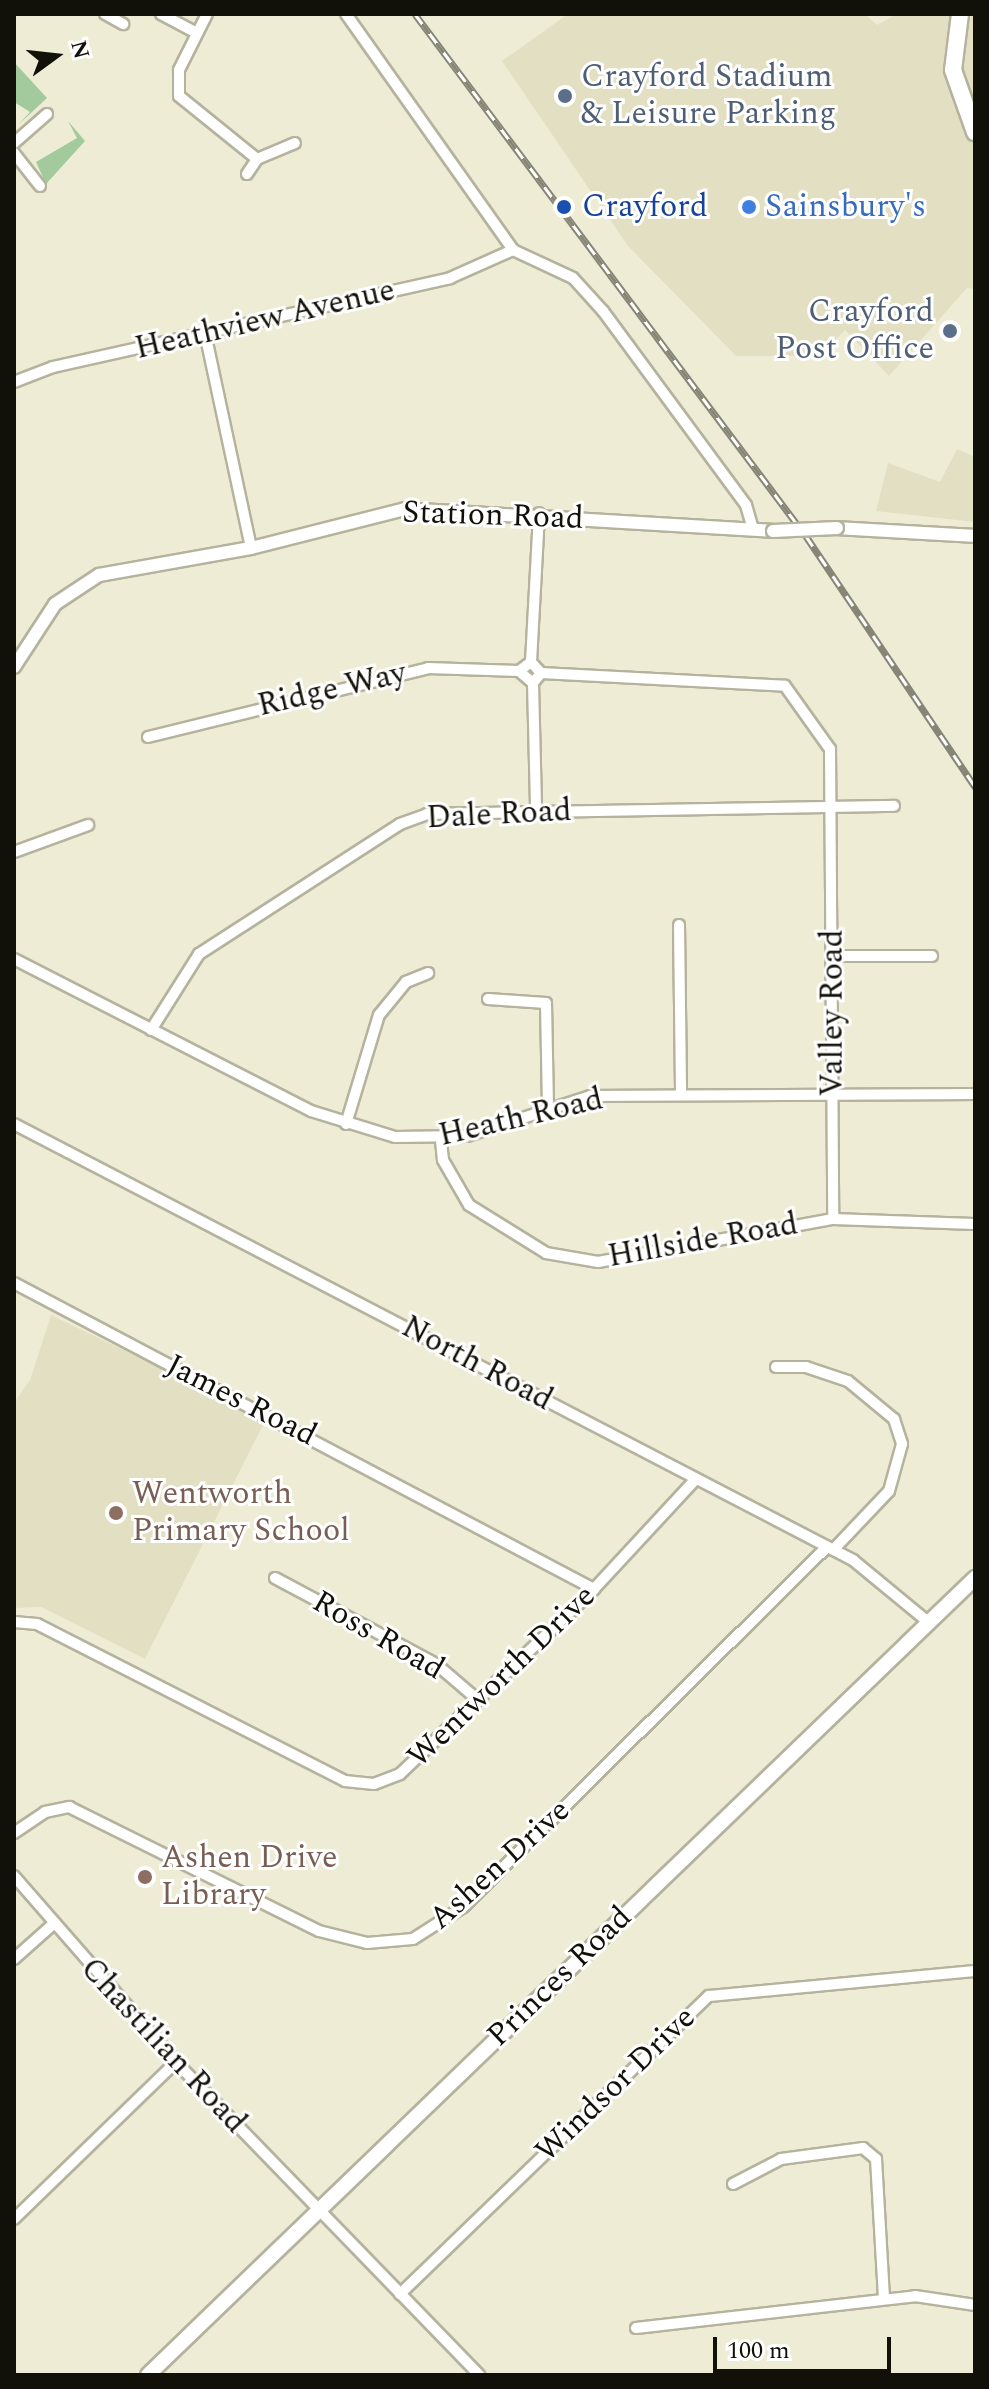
<!DOCTYPE html>
<html>
<head>
<meta charset="utf-8">
<style>
	body { margin:0 }
	#map { position:relative; width:989px; height:2389px; overflow:hidden; background:#efecd6; font-family:Spectral,serif }
	div>[style] { position:absolute }
	.built>* { inset:0; background:#e3dfc2 }
	.green>* { inset:0; background:#a2ca9c }
	.roads { filter:drop-shadow(2px 0 #b5b29d) drop-shadow(-2px 0 #b5b29d) drop-shadow(0 2px #b5b29d) drop-shadow(0 -2px #b5b29d) }
	.minor>* { height:10px; margin:-5px; padding:0 5px; transform-origin:5px; border-radius:5px; background:#fff }
	.tertiary>* { height:12px; margin:-6px; padding:0 6px; transform-origin:6px; border-radius:6px; background:#fff }
	.secondary>* { height:14px; margin:-7px; padding:0 7px; transform-origin:7px; border-radius:7px; background:#fff }
	.primary>* { height:16px; margin:-8px; padding:0 8px; transform-origin:8px; border-radius:8px; background:#fff }
	.rail>* { height:7px; margin-top:-3.5px; transform-origin:0; background:repeating-linear-gradient(90deg,#fff 0 12px,#878576 0 24px); box-sizing:border-box; border-block:2px solid #878576 }
	.bridges { filter:drop-shadow(2px 0 #b5b29d) drop-shadow(-2px 0 #b5b29d) drop-shadow(0 2px #b5b29d) drop-shadow(0 -2px #b5b29d) }
	.tertiary-bridge>* { height:12px; margin:-6px; padding:0 6px; transform-origin:6px; border-radius:6px; background:#fff }
	.dots>* { width:22px; height:22px; translate:-50% -50%; box-sizing:border-box; border:4px solid #fff; border-radius:50% }
	span { translate:-50% -50%; white-space:nowrap; text-align:center; line-height:1.15; -webkit-text-stroke:6px #fff; paint-order:stroke }
	.service-label { font-size:32px; color:#4e5e75 }
	.left { translate:0 -50%; text-align:left }
	.right { translate:-100% -50%; text-align:right }
	.transit-label { font-size:32px; color:#164399 }
	.shop-label { font-size:32px; color:#366cbe }
	.street-label { font-size:32px; color:#121109 }
	.education-label { font-size:32px; color:#785e54 }
	.frame { position:absolute; inset:0; border:16px solid #121109; pointer-events:none }
	.north { position:absolute; left:16px; top:16px; width:80px; height:80px; -webkit-text-stroke:6px #fff; paint-order:stroke; rotate:75deg; font-size:22px; font-weight:700; line-height:32px; text-align:center; color:#121109 }
	.north::after { content:''; display:block; margin:auto; width:28px; height:36px; background:#121109; clip-path:polygon(50% 0,100% 100%,50% 72%,0 100%) }
	.scale { position:absolute; left:713px; top:2337px; width:178px; height:36px; box-sizing:border-box; border:4px solid #121109; border-top:0; padding-left:10px; font-size:24px; line-height:28px; white-space:nowrap; color:#121109; -webkit-text-stroke:6px #fff; paint-order:stroke }
</style>
</head>
<body>
<div id="map">
	<div class="built">
		<i style="clip-path:polygon(568px 14px,865px 14px,877px 25px,897px 14px,975px 14px,975px 289px,967px 288px,889px 376px,845px 330px,819px 356px,736px 356px,628px 246px,502px 61px)"></i>
		<i style="clip-path:polygon(957px 449px,975px 457px,975px 522px,876px 511px,888px 463px,940px 482px)"></i>
		<i style="clip-path:polygon(51px 1315px,266px 1419px,145px 1659px,41px 1607px,14px 1608px,14px 1403px,30px 1380px)"></i>
	</div>
	<div class="green">
		<i style="clip-path:polygon(14px 62px,47px 98px,18px 125px,30px 112px,14px 102px)"></i>
		<i style="clip-path:polygon(68px 121px,85px 141px,46px 184px,36px 162px,77px 138px)"></i>
	</div>
	<div class="roads">
		<div class="minor">
			<i style="left:105px;top:14px;width:21px;rotate:29deg"></i>
			<i style="left:161px;top:14px;width:40px;rotate:28deg"></i>
			<i style="left:207px;top:14px;width:63px;rotate:116.6deg"></i>
			<i style="left:179px;top:70px;width:26px;rotate:90deg"></i>
			<i style="left:179px;top:96px;width:100px;rotate:38.9deg"></i>
			<i style="left:257px;top:159px;width:41px;rotate:-22.8deg"></i>
			<i style="left:346px;top:14px;width:289px;rotate:54.7deg"></i>
			<i style="left:513px;top:250px;width:66px;rotate:25deg"></i>
			<i style="left:573px;top:278px;width:45px;rotate:47.7deg"></i>
			<i style="left:603px;top:311px;width:241px;rotate:53.6deg"></i>
			<i style="left:746px;top:505px;width:26px;rotate:74deg"></i>
			<i style="left:14px;top:143px;width:44px;rotate:-41.3deg"></i>
			<i style="left:14px;top:153px;width:42px;rotate:51.8deg"></i>
			<i style="left:247px;top:174px;width:18px;rotate:-56deg"></i>
			<i style="left:205px;top:333px;width:220px;rotate:77.9deg"></i>
			<i style="left:14px;top:382px;width:42px;rotate:-21deg"></i>
			<i style="left:53px;top:367px;width:407px;rotate:-12.6deg"></i>
			<i style="left:450px;top:278px;width:69px;rotate:-24deg"></i>
			<i style="left:531px;top:662px;width:15px;rotate:48deg"></i>
			<i style="left:541px;top:673px;width:13px;rotate:129deg"></i>
			<i style="left:533px;top:683px;width:127px;rotate:88.6deg"></i>
			<i style="left:531px;top:662px;width:149px;rotate:-86.9deg"></i>
			<i style="left:531px;top:662px;width:15px;rotate:143deg"></i>
			<i style="left:519px;top:671px;width:18px;rotate:41deg"></i>
			<i style="left:541px;top:673px;width:244px;rotate:3deg"></i>
			<i style="left:785px;top:686px;width:77px;rotate:54.5deg"></i>
			<i style="left:830px;top:749px;width:470px;rotate:89.6deg"></i>
			<i style="left:148px;top:737px;width:288px;rotate:-13.8deg"></i>
			<i style="left:428px;top:668px;width:91px;rotate:1.9deg"></i>
			<i style="left:14px;top:852px;width:79px;rotate:-20deg"></i>
			<i style="left:679px;top:925px;width:169px;rotate:89.3deg"></i>
			<i style="left:833px;top:956px;width:99px"></i>
			<i style="left:14px;top:959px;width:334px;rotate:27.1deg"></i>
			<i style="left:311px;top:1111px;width:88px;rotate:17.2deg"></i>
			<i style="left:395px;top:1137px;width:72px;rotate:-0.8deg"></i>
			<i style="left:467px;top:1136px;width:129px;rotate:-18deg"></i>
			<i style="left:590px;top:1096px;width:385px;rotate:-0.3deg"></i>
			<i style="left:488px;top:999px;width:58px;rotate:3.9deg"></i>
			<i style="left:546px;top:1003px;width:102px;rotate:88.9deg"></i>
			<i style="left:151px;top:1030px;width:90px;rotate:-57.7deg"></i>
			<i style="left:199px;top:954px;width:239px;rotate:-32.9deg"></i>
			<i style="left:400px;top:824px;width:29px;rotate:-20deg"></i>
			<i style="left:427px;top:814px;width:467px;rotate:-1deg"></i>
			<i style="left:14px;top:1124px;width:946px;rotate:27.46deg"></i>
			<i style="left:853px;top:1560px;width:96px;rotate:39.5deg"></i>
			<i style="left:346px;top:1124px;width:114px;rotate:-73.2deg"></i>
			<i style="left:379px;top:1015px;width:43px;rotate:-50.7deg"></i>
			<i style="left:406px;top:982px;width:24px;rotate:-22deg"></i>
			<i style="left:441px;top:1141px;width:19px;rotate:84deg"></i>
			<i style="left:443px;top:1160px;width:52px;rotate:60deg"></i>
			<i style="left:469px;top:1205px;width:91px;rotate:31.9deg"></i>
			<i style="left:546px;top:1253px;width:53px;rotate:9.8deg"></i>
			<i style="left:598px;top:1262px;width:239px;rotate:-10.4deg"></i>
			<i style="left:833px;top:1219px;width:142px;rotate:2deg"></i>
			<i style="left:14px;top:1283px;width:656px;rotate:27.82deg"></i>
			<i style="left:776px;top:1367px;width:30px"></i>
			<i style="left:806px;top:1367px;width:44px;rotate:18.4deg"></i>
			<i style="left:848px;top:1381px;width:60px;rotate:39.6deg"></i>
			<i style="left:894px;top:1419px;width:26px;rotate:72deg"></i>
			<i style="left:902px;top:1444px;width:49px;rotate:105.5deg"></i>
			<i style="left:889px;top:1491px;width:81px;rotate:133.5deg"></i>
			<i style="left:275px;top:1578px;width:183px;rotate:28.1deg"></i>
			<i style="left:436px;top:1664px;width:55px;rotate:40.6deg"></i>
			<i style="left:14px;top:1622px;width:23px;rotate:5deg"></i>
			<i style="left:37px;top:1624px;width:346px;rotate:27deg"></i>
			<i style="left:345px;top:1781px;width:29px;rotate:6deg"></i>
			<i style="left:374px;top:1784px;width:28px;rotate:-21deg"></i>
			<i style="left:400px;top:1774px;width:268px;rotate:-43.6deg"></i>
			<i style="left:594px;top:1589px;width:150px;rotate:-47.2deg"></i>
			<i style="left:14px;top:1833px;width:37px;rotate:-34deg"></i>
			<i style="left:45px;top:1812px;width:25px;rotate:-12deg"></i>
			<i style="left:69px;top:1807px;width:279px;rotate:26.4deg"></i>
			<i style="left:319px;top:1931px;width:49px;rotate:14deg"></i>
			<i style="left:367px;top:1943px;width:46px;rotate:-5deg"></i>
			<i style="left:413px;top:1939px;width:59px;rotate:-32.6deg"></i>
			<i style="left:463px;top:1907px;width:512px;rotate:-44.68deg"></i>
			<i style="left:14px;top:1876px;width:247px;rotate:48.9deg"></i>
			<i style="left:176px;top:2062px;width:436px;rotate:45.9deg"></i>
			<i style="left:14px;top:1959px;width:50px;rotate:-41.7deg"></i>
			<i style="left:733px;top:2184px;width:54px;rotate:-27.5deg"></i>
			<i style="left:781px;top:2159px;width:83px;rotate:-7.6deg"></i>
			<i style="left:863px;top:2148px;width:17px;rotate:40deg"></i>
			<i style="left:876px;top:2159px;width:140px;rotate:86.7deg"></i>
			<i style="left:14px;top:2219px;width:226px;rotate:-44.1deg"></i>
			<i style="left:400px;top:2294px;width:429px;rotate:-44deg"></i>
			<i style="left:709px;top:1996px;width:267px;rotate:-5.4deg"></i>
			<i style="left:636px;top:2328px;width:281px;rotate:-6.5deg"></i>
			<i style="left:915px;top:2296px;width:61px;rotate:8.5deg"></i>
		</div>
		<div class="tertiary">
			<i style="left:837px;top:528px;width:138px;rotate:3.3deg"></i>
			<i style="left:14px;top:667px;width:75px;rotate:-56.9deg"></i>
			<i style="left:55px;top:604px;width:53px;rotate:-33.4deg"></i>
			<i style="left:99px;top:575px;width:154px;rotate:-10.1deg"></i>
			<i style="left:251px;top:548px;width:159px;rotate:-14.2deg"></i>
			<i style="left:405px;top:509px;width:369px;rotate:3.4deg"></i>
		</div>
		<div class="secondary">
			<i style="left:148px;top:2375px;width:1149px;rotate:-43.94deg"></i>
		</div>
		<div class="primary">
			<i style="left:960px;top:14px;width:56px;rotate:97.1deg"></i>
			<i style="left:953px;top:70px;width:66px;rotate:70.5deg"></i>
		</div>
	</div>
	<div class="rail">
		<i style="left:415px;top:14px;width:652px;rotate:53.17deg"></i>
		<i style="left:806px;top:536px;width:303px;rotate:56deg"></i>
	</div>
	<div class="bridges">
		<div class="tertiary-bridge">
			<i style="left:773px;top:531px;width:64px;rotate:-2.7deg"></i>
		</div>
	</div>
	<div class="dots">
		<i style="left:565px;top:96px;background:#5c6f8a"></i>
		<i style="left:564px;top:207px;background:#1a4fb4"></i>
		<i style="left:749px;top:207px;background:#3f7fe0"></i>
		<i style="left:950px;top:331px;background:#5c6f8a"></i>
		<i style="left:116px;top:1513px;background:#8d6e63"></i>
		<i style="left:145px;top:1877px;background:#8d6e63"></i>
	</div>
	<div class="service-label">
		<span class="left" style="left:581px;top:96px">Crayford Stadium<br>&amp; Leisure Parking</span>
		<span class="right" style="left:934px;top:331px">Crayford<br>Post Office</span>
	</div>
	<div class="transit-label">
		<span class="left" style="left:582px;top:207px">Crayford</span>
	</div>
	<div class="shop-label">
		<span class="left" style="left:765px;top:207px">Sainsbury's</span>
	</div>
	<div class="street-label">
		<span style="left:265px;top:320px;rotate:-13deg">Heathview Avenue</span>
		<span style="left:493px;top:516px;rotate:2deg">Station Road</span>
		<span style="left:332px;top:690px;rotate:-13deg">Ridge Way</span>
		<span style="left:499px;top:815px;rotate:-3deg">Dale Road</span>
		<span style="left:833px;top:1013px;rotate:-90deg">Valley Road</span>
		<span style="left:521px;top:1118px;rotate:-13deg">Heath Road</span>
		<span style="left:703px;top:1241px;rotate:-10deg">Hillside Road</span>
		<span style="left:477px;top:1364px;rotate:28deg">North Road</span>
		<span style="left:241px;top:1401px;rotate:27deg">James Road</span>
		<span style="left:378px;top:1636px;rotate:30deg">Ross Road</span>
		<span style="left:502px;top:1677px;rotate:-44deg">Wentworth Drive</span>
		<span style="left:500px;top:1865px;rotate:-42deg">Ashen Drive</span>
		<span style="left:560px;top:1977px;rotate:-44deg">Princes Road</span>
		<span style="left:163px;top:2046px;rotate:47deg">Chastilian Road</span>
		<span style="left:616px;top:2085px;rotate:-44deg">Windsor Drive</span>
	</div>
	<div class="education-label">
		<span class="left" style="left:132px;top:1513px">Wentworth<br>Primary School</span>
		<span class="left" style="left:161px;top:1877px">Ashen Drive<br>Library</span>
	</div>
	<div class="frame"></div>
	<div class="north">N</div>
	<div class="scale">100 m</div>
</div>
</body>
</html>
